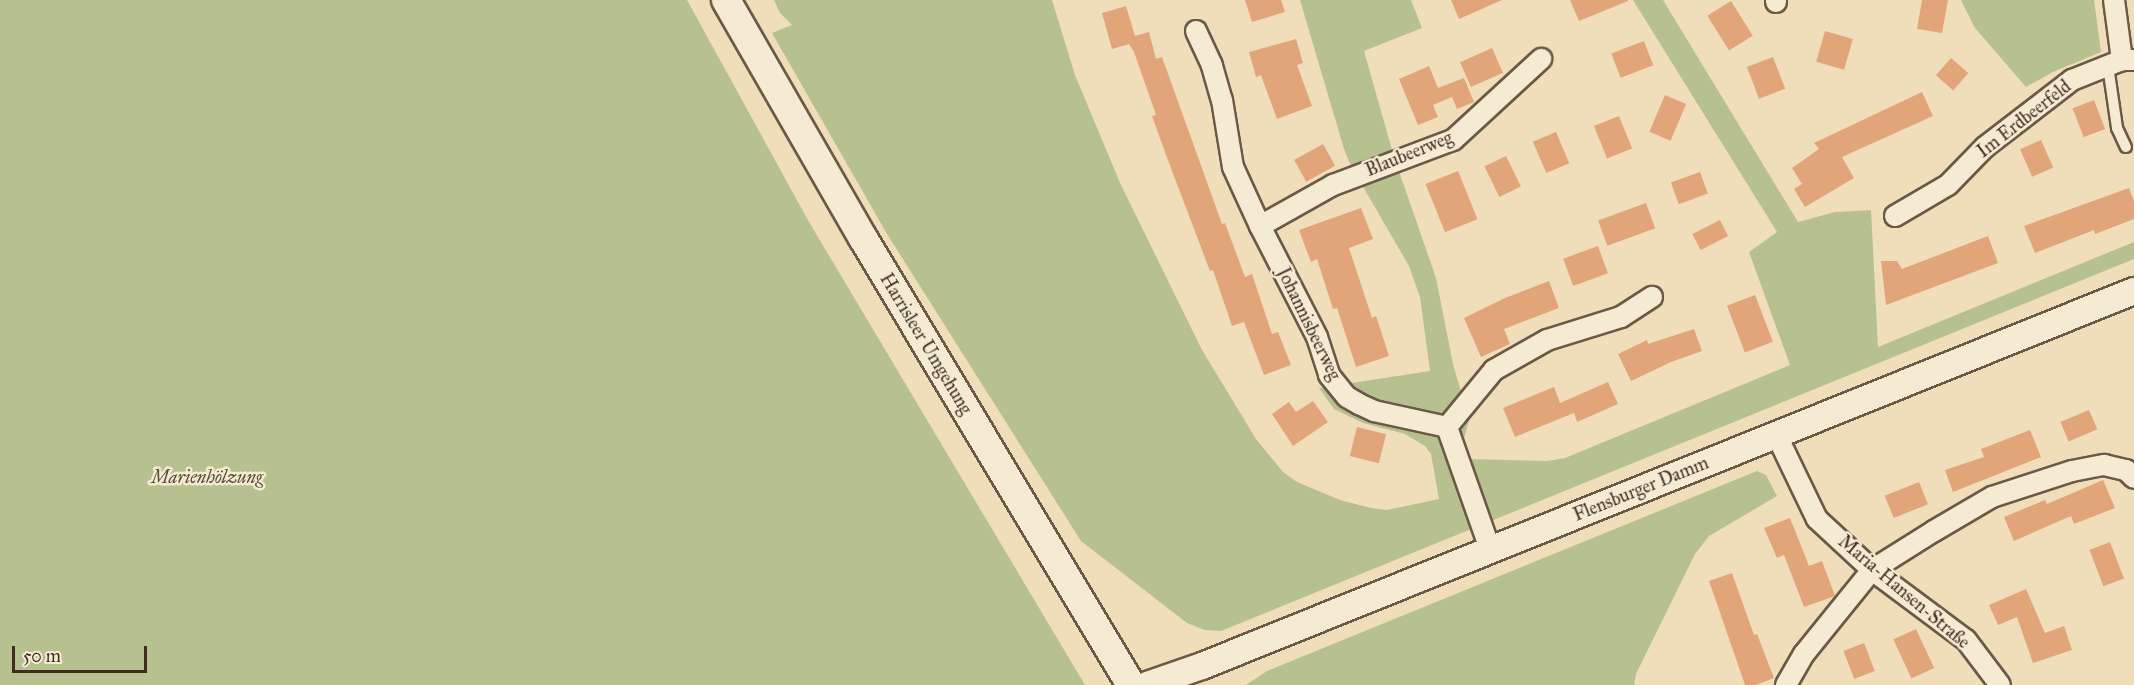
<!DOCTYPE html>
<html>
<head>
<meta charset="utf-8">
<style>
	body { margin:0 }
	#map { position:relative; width:2134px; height:685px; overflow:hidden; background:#efdeb9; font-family:"IM FELL Great Primer",serif }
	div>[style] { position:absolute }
	.green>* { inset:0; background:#b7c190 }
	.building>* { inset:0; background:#e2a57a; transform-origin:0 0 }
	.roads { filter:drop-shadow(2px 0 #6b5947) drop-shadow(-2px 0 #6b5947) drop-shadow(0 2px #6b5947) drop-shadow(0 -2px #6b5947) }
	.service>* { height:10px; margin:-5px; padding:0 5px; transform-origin:5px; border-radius:5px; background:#f5ead2 }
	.minor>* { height:20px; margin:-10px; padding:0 10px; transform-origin:10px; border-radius:10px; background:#f5ead2 }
	.tertiary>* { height:26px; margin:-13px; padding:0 13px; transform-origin:13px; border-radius:13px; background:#f5ead2 }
	.secondary>* { height:28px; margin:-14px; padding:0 14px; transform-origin:14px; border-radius:14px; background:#f5ead2 }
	span { translate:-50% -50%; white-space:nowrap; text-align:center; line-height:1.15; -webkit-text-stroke:5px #f5ead2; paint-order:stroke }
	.street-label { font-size:18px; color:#3f2d21 }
	.park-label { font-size:18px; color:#574b37; font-style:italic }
	.scale { position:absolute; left:12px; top:646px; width:135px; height:27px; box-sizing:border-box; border:3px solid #3f2d21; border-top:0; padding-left:8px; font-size:18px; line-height:21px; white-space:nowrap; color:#3f2d21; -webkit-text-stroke:4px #f5ead2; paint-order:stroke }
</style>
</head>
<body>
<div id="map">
	<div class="green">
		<i style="clip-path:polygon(0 0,687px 0,809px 222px,1085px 685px,0 685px)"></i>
		<i style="clip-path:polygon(774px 0,1052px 0,1075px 75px,1120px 183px,1202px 350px,1256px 439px,1283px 472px,1297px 482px,1340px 500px,1371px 508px,1387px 510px,1439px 499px,1431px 454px,1425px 446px,1405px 434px,1363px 423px,1334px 409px,1319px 388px,1430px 371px,1420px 297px,1409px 266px,1351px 166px,1344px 149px,1300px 0,1411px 0,1422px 28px,1364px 51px,1394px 157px,1436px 278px,1453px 364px,1469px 420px,1464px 439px,1469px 459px,1547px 461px,1565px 458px,1790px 365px,1749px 252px,1777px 232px,1633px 0,1663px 0,1798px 222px,1835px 212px,1871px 210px,1878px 347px,2134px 242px,2134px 259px,1221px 631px,1205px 630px,1187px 623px,1081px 541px,887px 234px,772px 33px,792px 25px,780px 13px)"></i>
		<i style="clip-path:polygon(1961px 0,2094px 0,2101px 52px,2053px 72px,2026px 87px,1975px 28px)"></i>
		<i style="clip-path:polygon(1757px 471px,1766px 475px,1777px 496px,1709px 536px,1695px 554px,1636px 674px,1634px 685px,1246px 685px,1267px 671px)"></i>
	</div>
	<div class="building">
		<i style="clip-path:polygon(1245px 0,1281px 0,1285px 12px,1252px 22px)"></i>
		<i style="clip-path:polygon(1451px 0,1502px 0,1459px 19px)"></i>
		<i style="clip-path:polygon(1570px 0,1628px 0,1628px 1px,1579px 21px)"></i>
		<i style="clip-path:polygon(1922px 0,1948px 0,1942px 33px,1917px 29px)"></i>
		<i style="left:1731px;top:1px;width:41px;height:28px;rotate:58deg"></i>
		<i style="clip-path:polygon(1126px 6px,1135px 36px,1149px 32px,1156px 59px,1162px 57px,1222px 224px,1225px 223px,1245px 277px,1252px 274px,1272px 334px,1278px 332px,1291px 365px,1264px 375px,1244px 322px,1232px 326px,1213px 270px,1210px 271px,1166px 155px,1152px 116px,1156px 115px,1134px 52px,1129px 44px,1112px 49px,1102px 13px)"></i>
		<i style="left:1825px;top:31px;width:29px;height:32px;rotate:16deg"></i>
		<i style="clip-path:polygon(1296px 39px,1303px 63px,1297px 65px,1312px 106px,1277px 119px,1261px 75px,1256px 77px,1249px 52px)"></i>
		<i style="left:1644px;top:41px;width:26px;height:35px;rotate:69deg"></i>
		<i style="left:1492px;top:48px;width:27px;height:35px;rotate:66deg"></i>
		<i style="left:1773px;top:57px;width:34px;height:28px;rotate:69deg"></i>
		<i style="left:1951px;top:58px;width:23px;height:23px;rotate:41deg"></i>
		<i style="clip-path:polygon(1429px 66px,1438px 88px,1464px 78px,1474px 102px,1457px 109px,1452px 97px,1433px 105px,1438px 117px,1418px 125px,1399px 79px)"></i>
		<i style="clip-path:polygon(1922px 92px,1933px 116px,1842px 157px,1854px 178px,1805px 207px,1794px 189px,1802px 184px,1792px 168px,1819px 149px,1814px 143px)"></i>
		<i style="left:1665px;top:95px;width:23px;height:40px;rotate:23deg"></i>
		<i style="left:2094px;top:100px;width:31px;height:23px;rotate:69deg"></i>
		<i style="left:1619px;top:116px;width:35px;height:27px;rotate:68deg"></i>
		<i style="left:1556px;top:132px;width:34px;height:25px;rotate:67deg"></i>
		<i style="left:2041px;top:140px;width:30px;height:23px;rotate:66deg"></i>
		<i style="left:1323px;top:144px;width:25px;height:33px;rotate:61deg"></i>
		<i style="left:1506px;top:156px;width:34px;height:24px;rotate:64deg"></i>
		<i style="left:1458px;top:171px;width:52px;height:35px;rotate:68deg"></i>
		<i style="left:1700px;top:172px;width:23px;height:31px;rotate:70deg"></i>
		<i style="clip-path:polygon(2129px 188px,2134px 201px,2134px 219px,2095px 234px,2094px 230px,2035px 253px,2024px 226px)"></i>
		<i style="left:1646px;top:203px;width:27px;height:51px;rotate:70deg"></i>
		<i style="clip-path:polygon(1361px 208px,1373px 239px,1349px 248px,1372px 318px,1376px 316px,1389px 356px,1356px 367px,1337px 308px,1333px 309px,1317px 259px,1311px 262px,1299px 230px)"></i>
		<i style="left:1720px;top:220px;width:18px;height:31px;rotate:63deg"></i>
		<i style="clip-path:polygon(1988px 236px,1998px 263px,1886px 305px,1881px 261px,1897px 261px,1902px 269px)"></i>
		<i style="left:1598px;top:246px;width:29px;height:37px;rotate:70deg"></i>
		<i style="clip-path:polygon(1549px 281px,1559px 308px,1504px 329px,1510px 344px,1481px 357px,1464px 318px,1505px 298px)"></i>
		<i style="left:1755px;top:295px;width:50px;height:30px;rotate:69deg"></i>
		<i style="clip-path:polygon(1694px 329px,1702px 351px,1671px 362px,1631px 381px,1618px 354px,1647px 340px,1648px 344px)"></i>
		<i style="clip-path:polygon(1608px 382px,1618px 404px,1577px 422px,1574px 413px,1515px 437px,1503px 408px,1554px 387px,1560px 403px)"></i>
		<i style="clip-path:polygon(1313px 401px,1328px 422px,1293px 446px,1272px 414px,1289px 402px,1296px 412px)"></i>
		<i style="left:2089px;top:410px;width:21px;height:31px;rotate:67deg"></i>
		<i style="left:1357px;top:427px;width:30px;height:30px;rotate:14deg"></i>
		<i style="clip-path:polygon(2030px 430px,2041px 457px,1953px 492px,1945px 470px,1984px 457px,1981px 449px)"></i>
		<i style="clip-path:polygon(2103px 480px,2115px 508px,2074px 524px,2071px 516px,2014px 541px,2004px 517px,2045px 500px,2047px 504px)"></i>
		<i style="left:1919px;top:482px;width:24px;height:37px;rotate:68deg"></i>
		<i style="clip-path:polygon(1790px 518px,1809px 566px,1822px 561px,1835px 596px,1804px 607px,1784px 555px,1777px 558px,1764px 528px)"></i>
		<i style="left:2110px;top:542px;width:39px;height:22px;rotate:69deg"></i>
		<i style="clip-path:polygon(1732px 573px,1754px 635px,1757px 634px,1774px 678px,1756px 685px,1745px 685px,1709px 581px)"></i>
		<i style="clip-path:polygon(2026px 589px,2045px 633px,2064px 626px,2072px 650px,2033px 663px,2017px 617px,1998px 625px,1989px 605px)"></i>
		<i style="left:1916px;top:629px;width:43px;height:25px;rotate:65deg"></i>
		<i style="left:1864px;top:643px;width:30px;height:22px;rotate:69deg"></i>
	</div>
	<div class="roads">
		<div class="service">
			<i style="left:2108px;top:66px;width:63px;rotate:81.7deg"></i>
			<i style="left:2117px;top:128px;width:21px;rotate:65deg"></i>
		</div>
		<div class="minor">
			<i style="left:1776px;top:0;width:2px;rotate:90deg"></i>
			<i style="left:2114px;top:0;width:61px;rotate:82.4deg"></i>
			<i style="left:1196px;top:31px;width:38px;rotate:65deg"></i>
			<i style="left:1212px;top:66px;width:35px;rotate:74deg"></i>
			<i style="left:1222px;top:100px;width:68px;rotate:80.7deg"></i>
			<i style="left:1233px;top:167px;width:65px;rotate:65.4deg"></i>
			<i style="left:1260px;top:226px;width:125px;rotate:62.8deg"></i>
			<i style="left:1317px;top:337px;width:40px;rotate:72deg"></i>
			<i style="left:1329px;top:375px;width:28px;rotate:51deg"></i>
			<i style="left:1347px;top:397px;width:14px;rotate:30deg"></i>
			<i style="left:1359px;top:404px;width:17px;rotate:25deg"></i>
			<i style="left:1374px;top:411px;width:75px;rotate:12.4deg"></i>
			<i style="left:1447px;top:427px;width:129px;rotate:70.6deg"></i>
			<i style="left:1895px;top:216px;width:61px;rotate:-30.3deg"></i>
			<i style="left:1948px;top:185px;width:53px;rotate:-45.8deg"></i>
			<i style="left:1985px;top:147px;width:110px;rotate:-37.6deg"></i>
			<i style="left:2072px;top:80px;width:54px;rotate:-21.8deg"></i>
			<i style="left:2122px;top:60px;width:12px"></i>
			<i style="left:1260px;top:226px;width:84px;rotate:-29.3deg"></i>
			<i style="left:1333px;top:185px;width:128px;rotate:-20.6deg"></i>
			<i style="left:1453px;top:140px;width:120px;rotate:-42.6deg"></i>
			<i style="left:1447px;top:427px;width:74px;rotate:-50.5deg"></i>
			<i style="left:1494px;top:370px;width:61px;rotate:-29.5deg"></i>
			<i style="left:1547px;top:340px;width:77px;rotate:-17.3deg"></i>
			<i style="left:1621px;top:317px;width:37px;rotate:-33deg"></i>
			<i style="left:1777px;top:436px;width:92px;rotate:64.3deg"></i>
			<i style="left:1817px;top:519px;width:75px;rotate:42.8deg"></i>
			<i style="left:1872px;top:570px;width:117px;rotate:36.7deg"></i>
			<i style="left:1966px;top:640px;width:56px;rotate:52.9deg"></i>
			<i style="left:1786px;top:685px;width:36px;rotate:-60deg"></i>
			<i style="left:1804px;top:654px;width:108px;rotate:-51deg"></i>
			<i style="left:1872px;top:570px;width:73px;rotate:-32.2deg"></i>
			<i style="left:1934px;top:531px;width:67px;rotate:-30.4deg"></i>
			<i style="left:1992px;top:497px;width:84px;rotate:-18deg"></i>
			<i style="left:2072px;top:471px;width:33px;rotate:-11deg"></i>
			<i style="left:2104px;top:465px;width:23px;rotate:13deg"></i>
			<i style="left:2126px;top:470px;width:11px;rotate:45deg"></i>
		</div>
		<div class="tertiary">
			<i style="left:1147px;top:685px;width:58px;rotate:-19.1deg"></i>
			<i style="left:1202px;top:666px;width:1005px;rotate:-21.92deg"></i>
		</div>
		<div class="secondary">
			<i style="left:726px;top:0;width:275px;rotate:60.1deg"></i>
			<i style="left:863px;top:238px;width:521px;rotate:59.06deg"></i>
		</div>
	</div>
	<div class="street-label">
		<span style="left:2024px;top:119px;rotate:-38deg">Im Erdbeerfeld</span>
		<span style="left:1409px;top:154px;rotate:-22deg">Blaubeerweg</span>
		<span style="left:1309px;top:324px;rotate:64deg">Johannisbeerweg</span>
		<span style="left:926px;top:344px;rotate:59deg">Harrisleer Umgehung</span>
		<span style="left:1641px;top:489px;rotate:-22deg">Flensburger Damm</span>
		<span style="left:1904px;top:592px;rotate:40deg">Maria-Hansen-Straße</span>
	</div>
	<div class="park-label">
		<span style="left:207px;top:477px">Marienhölzung</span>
	</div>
	<div class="scale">50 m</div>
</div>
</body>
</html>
